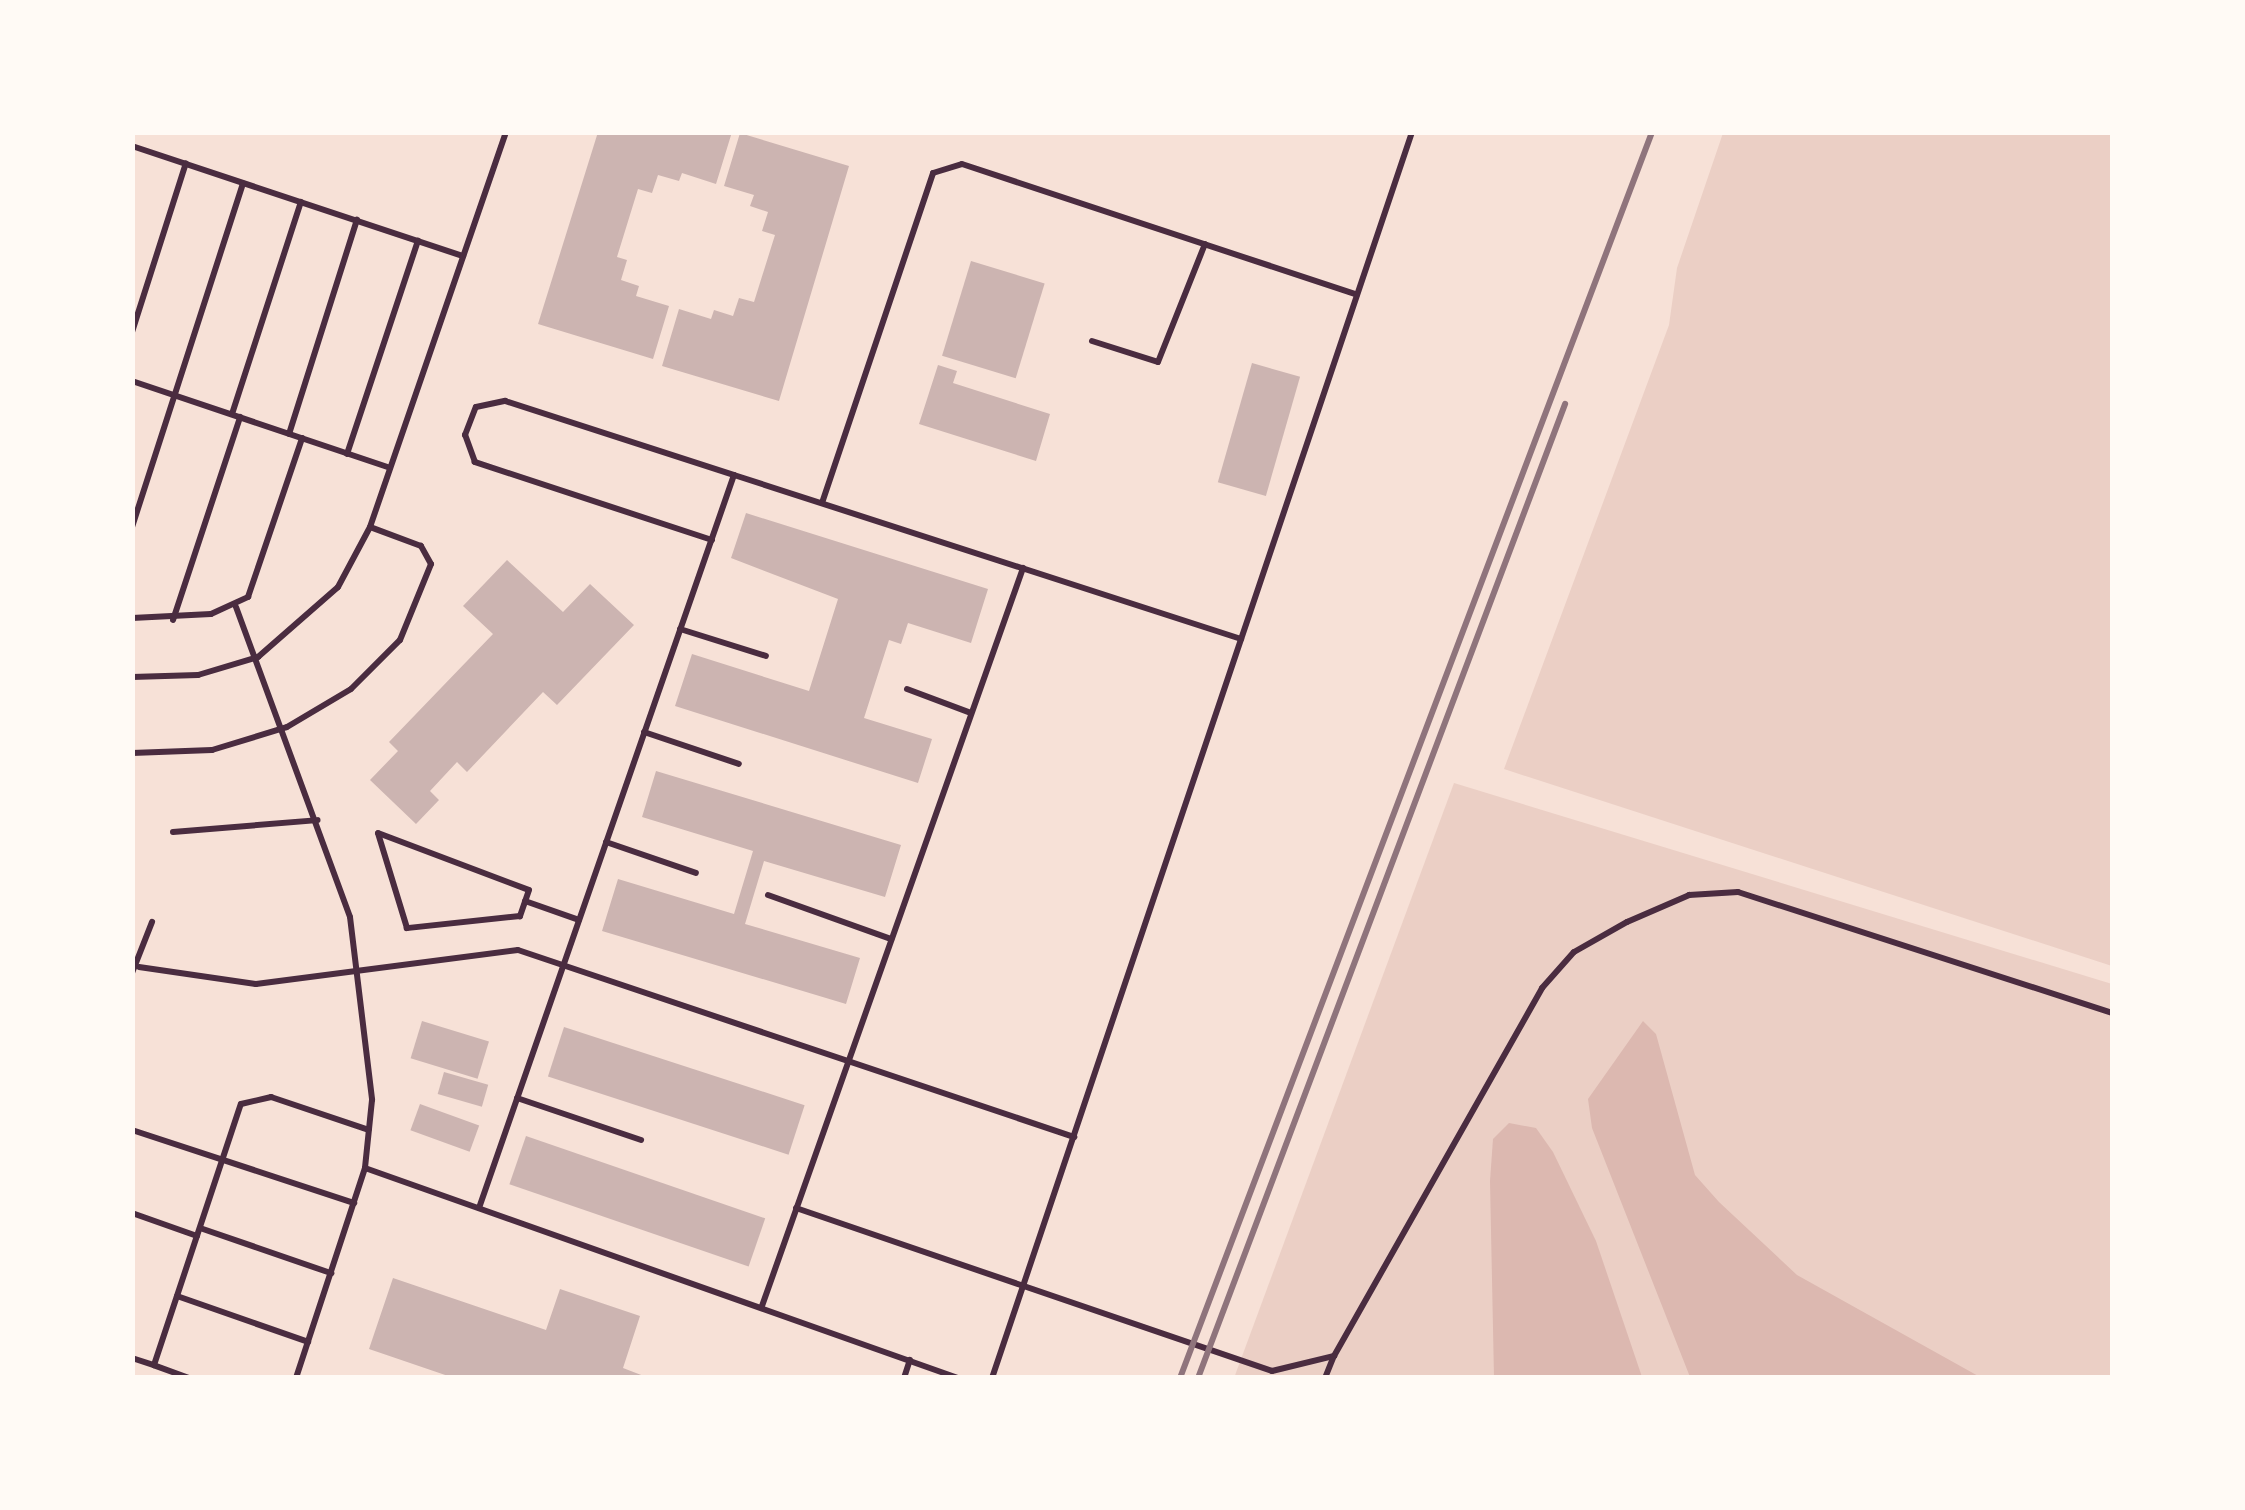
<!DOCTYPE html>
<html>
<head>
<meta charset="utf-8">
<style>
	body { margin:0 }
	#map { position:relative; width:2245px; height:1510px; overflow:hidden; background:#f7e1d7; font-family:Karla,sans-serif }
	div>[style] { position:absolute }
	.green>* { inset:0; background:#ebcfc5 }
	.water>* { inset:0; background:#dcb8b0 }
	.building>* { inset:0; background:#ccb4b1; transform-origin:0 0 }
	.service>* { height:6px; margin:-3px; padding:0 3px; transform-origin:3px; border-radius:3px; background:#4a2c40 }
	.rail>* { height:6px; margin:-3px; padding:0 3px; transform-origin:3px; border-radius:3px; background:#8f747c }
	span { translate:-50% -50%; white-space:nowrap; text-align:center; line-height:1.15; -webkit-text-stroke:9px #fffaf5; paint-order:stroke }
	.frame { position:absolute; inset:0; border:135px solid #fffaf5; pointer-events:none }
</style>
</head>
<body>
<div id="map">
	<div class="green">
		<i style="clip-path:polygon(1723px 133px,2112px 133px,2112px 966px,1504px 769px,1669px 325px,1677px 268px)"></i>
		<i style="clip-path:polygon(1454px 783px,2112px 984px,2112px 1377px,1234px 1378px)"></i>
	</div>
	<div class="water">
		<i style="clip-path:polygon(1643px 1021px,1656px 1034px,1695px 1175px,1719px 1202px,1797px 1275px,1980px 1377px,1690px 1377px,1592px 1128px,1588px 1099px)"></i>
		<i style="clip-path:polygon(1509px 1123px,1536px 1128px,1553px 1152px,1596px 1241px,1642px 1377px,1494px 1377px,1490px 1181px,1493px 1139px)"></i>
	</div>
	<div class="building">
		<i style="clip-path:polygon(598px 132px,732px 132px,716px 184px,682px 173px,679px 181px,658px 175px,652px 193px,638px 189px,617px 257px,627px 260px,621px 280px,639px 286px,636px 296px,669px 306px,653px 359px,538px 324px)"></i>
		<i style="clip-path:polygon(740px 133px,849px 166px,779px 401px,662px 366px,679px 309px,711px 319px,714px 310px,733px 316px,739px 298px,754px 302px,775px 235px,762px 231px,768px 212px,750px 206px,754px 195px,724px 186px)"></i>
		<i style="left:971px;top:261px;width:77px;height:99px;rotate:17deg"></i>
		<i style="left:1252px;top:363px;width:50px;height:124px;rotate:16deg"></i>
		<i style="clip-path:polygon(938px 365px,957px 371px,953px 383px,1050px 414px,1036px 461px,919px 424px)"></i>
		<i style="clip-path:polygon(746px 513px,988px 589px,971px 643px,908px 623px,901px 644px,889px 640px,864px 718px,932px 739px,918px 783px,675px 706px,692px 654px,809px 691px,838px 599px,731px 558px)"></i>
		<i style="clip-path:polygon(507px 560px,563px 612px,590px 584px,634px 625px,557px 705px,543px 692px,467px 772px,457px 762px,430px 791px,439px 800px,416px 824px,370px 780px,398px 751px,389px 742px,493px 634px,463px 606px)"></i>
		<i style="clip-path:polygon(656px 771px,901px 845px,885px 897px,764px 861px,745px 924px,860px 958px,846px 1004px,602px 931px,618px 879px,734px 914px,753px 851px,642px 817px)"></i>
		<i style="left:422px;top:1021px;width:70px;height:39px;rotate:17deg"></i>
		<i style="left:564px;top:1027px;width:253px;height:52px;rotate:18deg"></i>
		<i style="left:444px;top:1072px;width:46px;height:23px;rotate:16deg"></i>
		<i style="left:420px;top:1104px;width:63px;height:28px;rotate:20deg"></i>
		<i style="left:526px;top:1136px;width:253px;height:51px;rotate:19deg"></i>
		<i style="clip-path:polygon(393px 1278px,546px 1330px,560px 1289px,640px 1316px,623px 1368px,649px 1378px,454px 1378px,369px 1349px)"></i>
	</div>
	<div class="service">
		<i style="left:132px;top:146px;width:349px;rotate:18.4deg"></i>
		<i style="left:132px;top:332px;width:177px;rotate:-72.3deg"></i>
		<i style="left:1092px;top:341px;width:69px;rotate:17.7deg"></i>
		<i style="left:1158px;top:362px;width:127px;rotate:-68.3deg"></i>
		<i style="left:132px;top:381px;width:272px;rotate:18.6deg"></i>
		<i style="left:232px;top:414px;width:223px;rotate:-72deg"></i>
		<i style="left:289px;top:434px;width:225px;rotate:-72.4deg"></i>
		<i style="left:347px;top:454px;width:225px;rotate:-71.6deg"></i>
		<i style="left:822px;top:503px;width:348px;rotate:-71.4deg"></i>
		<i style="left:933px;top:173px;width:30px;rotate:-17deg"></i>
		<i style="left:962px;top:164px;width:416px;rotate:18.3deg"></i>
		<i style="left:132px;top:527px;width:361px;rotate:-72.1deg"></i>
		<i style="left:712px;top:540px;width:250px;rotate:-161.8deg"></i>
		<i style="left:475px;top:462px;width:29px;rotate:-110deg"></i>
		<i style="left:465px;top:435px;width:30px;rotate:-69deg"></i>
		<i style="left:476px;top:407px;width:30px;rotate:-12deg"></i>
		<i style="left:505px;top:401px;width:241px;rotate:17.9deg"></i>
		<i style="left:236px;top:607px;width:330px;rotate:69.8deg"></i>
		<i style="left:350px;top:917px;width:184px;rotate:83.1deg"></i>
		<i style="left:372px;top:1100px;width:68px;rotate:95.9deg"></i>
		<i style="left:365px;top:1168px;width:221px;rotate:108.2deg"></i>
		<i style="left:132px;top:618px;width:79px;rotate:-2.9deg"></i>
		<i style="left:211px;top:614px;width:41px;rotate:-24.7deg"></i>
		<i style="left:248px;top:597px;width:168px;rotate:-71.2deg"></i>
		<i style="left:173px;top:620px;width:214px;rotate:-71.7deg"></i>
		<i style="left:680px;top:629px;width:90px;rotate:17.4deg"></i>
		<i style="left:132px;top:677px;width:66px;rotate:-1.7deg"></i>
		<i style="left:198px;top:675px;width:63px;rotate:-16.7deg"></i>
		<i style="left:258px;top:657px;width:106px;rotate:-41.2deg"></i>
		<i style="left:338px;top:587px;width:68px;rotate:-61.9deg"></i>
		<i style="left:370px;top:527px;width:418px;rotate:-71deg"></i>
		<i style="left:907px;top:689px;width:68px;rotate:20.6deg"></i>
		<i style="left:644px;top:732px;width:100px;rotate:18.6deg"></i>
		<i style="left:132px;top:753px;width:80px;rotate:-2.1deg"></i>
		<i style="left:212px;top:750px;width:78px;rotate:-17deg"></i>
		<i style="left:287px;top:727px;width:74px;rotate:-30.7deg"></i>
		<i style="left:351px;top:689px;width:69px;rotate:-45deg"></i>
		<i style="left:400px;top:640px;width:82px;rotate:-67.8deg"></i>
		<i style="left:431px;top:564px;width:21px;rotate:-119deg"></i>
		<i style="left:421px;top:546px;width:54px;rotate:-159.6deg"></i>
		<i style="left:173px;top:832px;width:145px;rotate:-4.7deg"></i>
		<i style="left:378px;top:833px;width:161px;rotate:20.7deg"></i>
		<i style="left:529px;top:890px;width:28px;rotate:109deg"></i>
		<i style="left:520px;top:916px;width:114px;rotate:173.9deg"></i>
		<i style="left:407px;top:928px;width:99px;rotate:-107deg"></i>
		<i style="left:606px;top:842px;width:95px;rotate:19deg"></i>
		<i style="left:768px;top:895px;width:131px;rotate:19.7deg"></i>
		<i style="left:525px;top:901px;width:57px;rotate:19.4deg"></i>
		<i style="left:139px;top:967px;width:118px;rotate:8.3deg"></i>
		<i style="left:256px;top:984px;width:264px;rotate:-7.4deg"></i>
		<i style="left:518px;top:950px;width:587px;rotate:18.59deg"></i>
		<i style="left:132px;top:973px;width:55px;rotate:-68.6deg"></i>
		<i style="left:517px;top:1098px;width:131px;rotate:18.7deg"></i>
		<i style="left:132px;top:1130px;width:234px;rotate:18.2deg"></i>
		<i style="left:365px;top:1168px;width:629px;rotate:19.5deg"></i>
		<i style="left:479px;top:1208px;width:776px;rotate:-70.82deg"></i>
		<i style="left:734px;top:475px;width:533px;rotate:17.92deg"></i>
		<i style="left:796px;top:1208px;width:503px;rotate:18.9deg"></i>
		<i style="left:1272px;top:1371px;width:64px;rotate:-13.6deg"></i>
		<i style="left:1334px;top:1356px;width:423px;rotate:-60.5deg"></i>
		<i style="left:1542px;top:988px;width:48px;rotate:-48.4deg"></i>
		<i style="left:1574px;top:952px;width:61px;rotate:-29.5deg"></i>
		<i style="left:1627px;top:922px;width:68px;rotate:-23.5deg"></i>
		<i style="left:1689px;top:895px;width:49px;rotate:-3.5deg"></i>
		<i style="left:1738px;top:892px;width:393px;rotate:17.9deg"></i>
		<i style="left:132px;top:1213px;width:69px;rotate:19.5deg"></i>
		<i style="left:200px;top:1228px;width:139px;rotate:19deg"></i>
		<i style="left:177px;top:1296px;width:139px;rotate:19.3deg"></i>
		<i style="left:762px;top:1306px;width:783px;rotate:-70.52deg"></i>
		<i style="left:132px;top:1358px;width:23px;rotate:18deg"></i>
		<i style="left:189px;top:1378px;width:37px;rotate:-160deg"></i>
		<i style="left:154px;top:1365px;width:275px;rotate:-71.6deg"></i>
		<i style="left:241px;top:1104px;width:31px;rotate:-13deg"></i>
		<i style="left:271px;top:1097px;width:103px;rotate:18.6deg"></i>
		<i style="left:904px;top:1378px;width:19px;rotate:-72deg"></i>
		<i style="left:992px;top:1378px;width:1315px;rotate:-71.37deg"></i>
		<i style="left:1325px;top:1378px;width:24px;rotate:-68deg"></i>
	</div>
	<div class="rail">
		<i style="left:1180px;top:1378px;width:1332px;rotate:-69.25deg"></i>
		<i style="left:1198px;top:1378px;width:1041px;rotate:-69.35deg"></i>
	</div>
	<div class="frame"></div>
</div>
</body>
</html>
